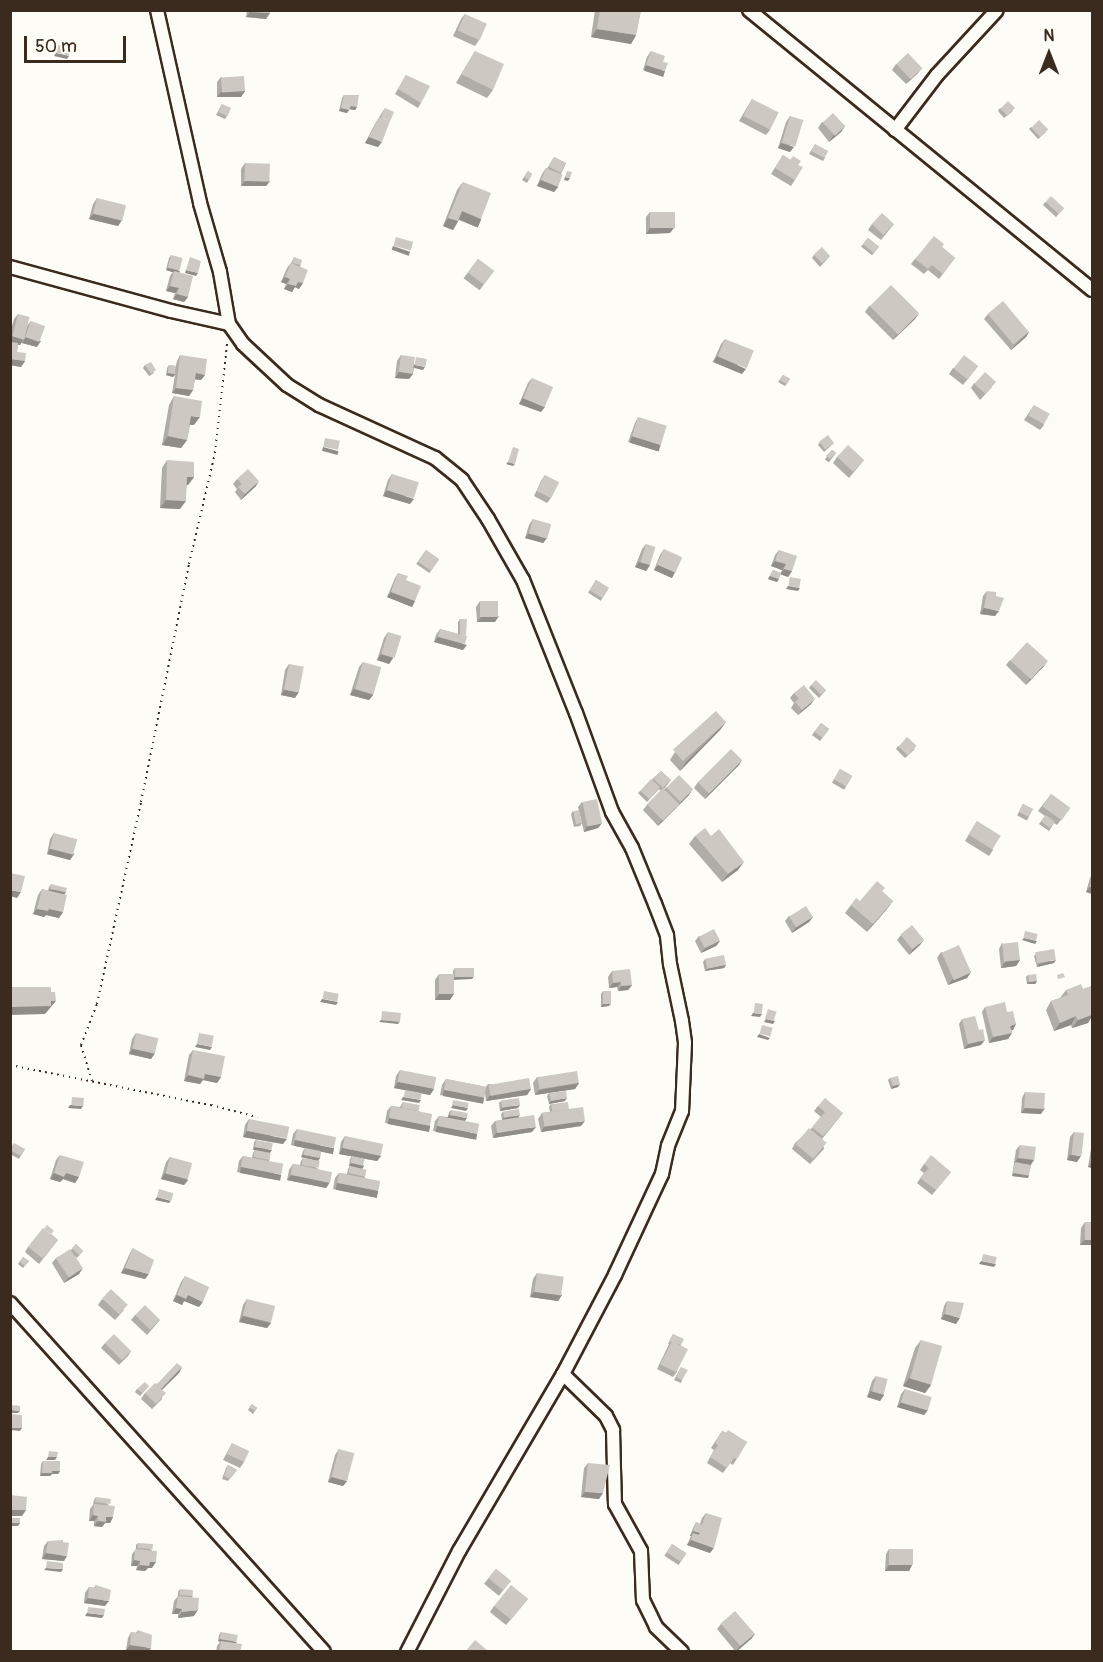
<!DOCTYPE html>
<html>
<head>
<meta charset="utf-8">
<style>
	body { margin:0 }
	#map { position:relative; width:1103px; height:1662px; overflow:hidden; background:#fdfcf7; font-family:Pangolin,sans-serif }
	div>[style] { position:absolute }
	.path>* { height:2px; margin-top:-1px; transform-origin:0; background:repeating-linear-gradient(90deg,#3b2a1e 0 1.5px,transparent 0 6px) }
	.roads { filter:drop-shadow(2px 0 #3b2a1e) drop-shadow(-2px 0 #3b2a1e) drop-shadow(0 2px #3b2a1e) drop-shadow(0 -2px #3b2a1e) }
	.minor>* { height:12px; margin:-6px; padding:0 6px; transform-origin:6px; border-radius:6px; background:#fdfcf7 }
	.wall>* { inset:0; background:#b0aca7; transform-origin:0 0 }
	.shaded-wall>* { inset:0; background:#908c88; transform-origin:0 0 }
	.building>* { inset:0; background:#cdc8c2; transform-origin:0 0 }
	span { translate:-50% -50%; white-space:nowrap; text-align:center; line-height:1.15; -webkit-text-stroke:5px #fdfcf7; paint-order:stroke }
	.frame { position:absolute; inset:0; border:12px solid #3b2a1e; pointer-events:none }
	.north { position:absolute; left:1019px; top:24px; width:60px; height:60px; -webkit-text-stroke:4px #fdfcf7; paint-order:stroke; rotate:0deg; font-size:16px; font-weight:700; line-height:24px; text-align:center; color:#3b2a1e }
	.north::after { content:''; display:block; margin:auto; width:21px; height:27px; background:#3b2a1e; clip-path:polygon(50% 0,100% 100%,50% 72%,0 100%) }
	.scale { position:absolute; left:24px; top:36px; width:102px; height:27px; box-sizing:border-box; border:3px solid #3b2a1e; border-top:0; padding-left:8px; font-size:18px; line-height:21px; white-space:nowrap; color:#3b2a1e; -webkit-text-stroke:4px #fdfcf7; paint-order:stroke }
</style>
</head>
<body>
<div id="map">
	<div class="path">
		<i style="left:10px;top:1065px;width:205px;rotate:11.3deg"></i>
		<i style="left:211px;top:1105px;width:48px;rotate:14.6deg"></i>
		<i style="left:92px;top:1081px;width:38px;rotate:-107deg"></i>
		<i style="left:81px;top:1045px;width:44px;rotate:-68.7deg"></i>
		<i style="left:97px;top:1004px;width:207px;rotate:-77.7deg"></i>
		<i style="left:141px;top:802px;width:243px;rotate:-78.6deg"></i>
		<i style="left:189px;top:564px;width:114px;rotate:-76.8deg"></i>
		<i style="left:215px;top:453px;width:110px;rotate:-83.7deg"></i>
	</div>
	<div class="roads">
		<div class="minor">
			<i style="left:157px;top:10px;width:198px;rotate:77.4deg"></i>
			<i style="left:200px;top:203px;width:72px;rotate:73.8deg"></i>
			<i style="left:220px;top:272px;width:53px;rotate:80.2deg"></i>
			<i style="left:229px;top:324px;width:24px;rotate:55deg"></i>
			<i style="left:243px;top:344px;width:60px;rotate:43deg"></i>
			<i style="left:287px;top:385px;width:38px;rotate:32deg"></i>
			<i style="left:319px;top:405px;width:128px;rotate:24.6deg"></i>
			<i style="left:435px;top:458px;width:35px;rotate:39deg"></i>
			<i style="left:462px;top:480px;width:47px;rotate:56.3deg"></i>
			<i style="left:488px;top:519px;width:70px;rotate:60.2deg"></i>
			<i style="left:523px;top:580px;width:143px;rotate:68.3deg"></i>
			<i style="left:576px;top:713px;width:105px;rotate:70deg"></i>
			<i style="left:612px;top:812px;width:41px;rotate:60.9deg"></i>
			<i style="left:632px;top:848px;width:61px;rotate:67.7deg"></i>
			<i style="left:655px;top:904px;width:34px;rotate:69deg"></i>
			<i style="left:667px;top:936px;width:28px;rotate:84deg"></i>
			<i style="left:670px;top:964px;width:58px;rotate:78.1deg"></i>
			<i style="left:682px;top:1021px;width:22px;rotate:82deg"></i>
			<i style="left:685px;top:1043px;width:68px;rotate:92.5deg"></i>
			<i style="left:682px;top:1111px;width:38px;rotate:112deg"></i>
			<i style="left:668px;top:1146px;width:29px;rotate:102deg"></i>
			<i style="left:662px;top:1174px;width:111px;rotate:115deg"></i>
			<i style="left:615px;top:1275px;width:112px;rotate:117.7deg"></i>
			<i style="left:563px;top:1374px;width:205px;rotate:120.4deg"></i>
			<i style="left:459px;top:1551px;width:114px;rotate:117.2deg"></i>
			<i style="left:749px;top:10px;width:443px;rotate:39.2deg"></i>
			<i style="left:895px;top:130px;width:69px;rotate:-52.6deg"></i>
			<i style="left:937px;top:75px;width:88px;rotate:-47.3deg"></i>
			<i style="left:10px;top:267px;width:167px;rotate:15.3deg"></i>
			<i style="left:171px;top:311px;width:59px;rotate:12.6deg"></i>
			<i style="left:10px;top:1303px;width:469px;rotate:48deg"></i>
			<i style="left:563px;top:1374px;width:60px;rotate:44.3deg"></i>
			<i style="left:606px;top:1416px;width:16px;rotate:63deg"></i>
			<i style="left:613px;top:1430px;width:74px;rotate:88.5deg"></i>
			<i style="left:615px;top:1504px;width:54px;rotate:61deg"></i>
			<i style="left:641px;top:1551px;width:49px;rotate:87.7deg"></i>
			<i style="left:643px;top:1600px;width:30px;rotate:64deg"></i>
			<i style="left:656px;top:1627px;width:36px;rotate:44deg"></i>
		</div>
	</div>
	<div class="wall">
		<i style="clip-path:polygon(247px 10px,270px 10px,270px 13px,266px 19px,246px 17px)"></i>
		<i style="clip-path:polygon(595px 10px,641px 10px,636px 35px,631px 44px,591px 37px)"></i>
		<i style="clip-path:polygon(465px 14px,479px 40px,475px 46px,453px 36px,461px 19px)"></i>
		<i style="clip-path:polygon(475px 51px,493px 90px,487px 98px,456px 83px)"></i>
		<i style="clip-path:polygon(651px 51px,663px 62px,662px 76px,643px 70px,647px 57px)"></i>
		<i style="clip-path:polygon(896px 64px,918px 73px,906px 84px,892px 70px)"></i>
		<i style="clip-path:polygon(406px 75px,421px 103px,418px 108px,395px 94px)"></i>
		<i style="clip-path:polygon(221px 77px,245px 91px,241px 97px,217px 97px,217px 82px)"></i>
		<i style="clip-path:polygon(344px 95px,357px 107px,355px 110px,350px 109px,347px 113px,339px 111px,342px 98px)"></i>
		<i style="clip-path:polygon(752px 99px,770px 130px,766px 135px,739px 121px)"></i>
		<i style="clip-path:polygon(222px 104px,227px 116px,225px 119px,216px 115px)"></i>
		<i style="clip-path:polygon(385px 108px,378px 147px,365px 143px,376px 122px)"></i>
		<i style="clip-path:polygon(1000px 108px,1013px 111px,1004px 118px,998px 111px)"></i>
		<i style="clip-path:polygon(790px 116px,790px 152px,778px 148px,786px 122px)"></i>
		<i style="clip-path:polygon(822px 122px,845px 126px,841px 132px,829px 142px,818px 128px)"></i>
		<i style="clip-path:polygon(1031px 127px,1046px 132px,1038px 139px,1029px 129px)"></i>
		<i style="clip-path:polygon(815px 144px,825px 158px,823px 161px,809px 154px)"></i>
		<i style="clip-path:polygon(783px 155px,798px 165px,795px 180px,791px 186px,771px 174px)"></i>
		<i style="clip-path:polygon(554px 157px,566px 163px,561px 174px,558px 187px,554px 192px,537px 186px,542px 174px,546px 168px,547px 169px)"></i>
		<i style="clip-path:polygon(245px 163px,270px 181px,266px 186px,241px 186px,241px 169px)"></i>
		<i style="clip-path:polygon(528px 171px,532px 174px,527px 183px,522px 180px)"></i>
		<i style="clip-path:polygon(463px 182px,481px 219px,476px 227px,459px 220px,453px 230px,443px 226px,457px 190px)"></i>
		<i style="clip-path:polygon(97px 198px,122px 220px,118px 226px,89px 219px,93px 204px)"></i>
		<i style="clip-path:polygon(1045px 202px,1064px 208px,1056px 217px,1043px 205px)"></i>
		<i style="clip-path:polygon(650px 212px,670px 233px,646px 234px,646px 217px)"></i>
		<i style="clip-path:polygon(872px 224px,894px 224px,881px 240px,868px 230px)"></i>
		<i style="left:868px;top:238px;width:14px;height:11px;rotate:39deg"></i>
		<i style="clip-path:polygon(942px 247px,955px 258px,939px 279px,928px 270px,924px 274px,911px 264px,915px 259px)"></i>
		<i style="clip-path:polygon(171px 255px,179px 272px,188px 297px,184px 302px,173px 299px,175px 293px,166px 291px,170px 276px,173px 272px,166px 270px,169px 258px)"></i>
		<i style="clip-path:polygon(814px 255px,830px 256px,820px 267px,812px 258px)"></i>
		<i style="clip-path:polygon(294px 257px,301px 265px,300px 266px,303px 283px,299px 289px,295px 287px,292px 292px,284px 289px,286px 284px,281px 282px,287px 268px,291px 263px)"></i>
		<i style="left:478px;top:259px;width:20px;height:24px;rotate:37deg"></i>
		<i style="clip-path:polygon(869px 306px,919px 313px,915px 319px,893px 340px,865px 312px)"></i>
		<i style="clip-path:polygon(18px 314px,27px 326px,31px 321px,37px 347px,22px 343px,23px 341px,20px 345px,18px 345px,17px 352px,25px 361px,21px 367px,10px 365px,10px 333px,14px 319px)"></i>
		<i style="clip-path:polygon(988px 314px,1029px 332px,1026px 337px,1011px 350px,984px 319px)"></i>
		<i style="clip-path:polygon(725px 339px,742px 374px,713px 362px,721px 344px)"></i>
		<i style="clip-path:polygon(180px 355px,205px 375px,201px 380px,195px 379px,193px 390px,189px 396px,172px 393px,175px 375px,173px 377px,166px 375px,167px 368px,169px 365px,176px 366px,177px 361px)"></i>
		<i style="clip-path:polygon(401px 355px,423px 370px,414px 368px,413px 374px,409px 379px,395px 378px,397px 361px)"></i>
		<i style="clip-path:polygon(145px 365px,154px 373px,149px 376px,143px 368px)"></i>
		<i style="clip-path:polygon(978px 366px,963px 385px,949px 374px,953px 368px)"></i>
		<i style="clip-path:polygon(783px 375px,790px 379px,785px 386px,778px 382px)"></i>
		<i style="clip-path:polygon(532px 378px,541px 412px,519px 404px,528px 383px)"></i>
		<i style="clip-path:polygon(974px 383px,992px 387px,980px 400px,971px 388px)"></i>
		<i style="clip-path:polygon(174px 396px,194px 425px,190px 425px,187px 440px,181px 448px,162px 445px,169px 405px)"></i>
		<i style="clip-path:polygon(1034px 405px,1044px 425px,1040px 430px,1024px 420px)"></i>
		<i style="clip-path:polygon(638px 417px,657px 451px,628px 442px,635px 423px)"></i>
		<i style="clip-path:polygon(820px 442px,834px 443px,824px 452px,818px 445px)"></i>
		<i style="left:832px;top:450px;width:5px;height:12px;rotate:37deg"></i>
		<i style="clip-path:polygon(837px 457px,864px 460px,849px 478px,833px 463px)"></i>
		<i style="clip-path:polygon(167px 460px,194px 477px,188px 485px,187px 485px,180px 509px,160px 508px,162px 468px)"></i>
		<i style="clip-path:polygon(392px 474px,410px 504px,383px 496px,388px 480px)"></i>
		<i style="clip-path:polygon(545px 475px,551px 498px,547px 503px,534px 496px,541px 481px)"></i>
		<i style="clip-path:polygon(237px 479px,256px 486px,241px 500px,235px 492px,237px 489px,233px 484px)"></i>
		<i style="clip-path:polygon(533px 519px,547px 538px,543px 543px,525px 538px,529px 525px)"></i>
		<i style="clip-path:polygon(646px 544px,650px 565px,646px 571px,635px 567px,642px 549px)"></i>
		<i style="clip-path:polygon(664px 549px,675px 572px,672px 578px,654px 570px,660px 555px)"></i>
		<i style="left:426px;top:550px;width:16px;height:17px;rotate:35deg"></i>
		<i style="clip-path:polygon(779px 550px,792px 571px,788px 577px,780px 574px,777px 582px,768px 579px,773px 570px,781px 573px,782px 570px,771px 566px,775px 555px)"></i>
		<i style="clip-path:polygon(398px 573px,406px 580px,415px 601px,412px 607px,387px 597px,395px 578px)"></i>
		<i style="left:596px;top:580px;width:15px;height:15px;rotate:32deg"></i>
		<i style="clip-path:polygon(987px 591px,995px 616px,980px 614px,983px 596px)"></i>
		<i style="clip-path:polygon(480px 601px,495px 622px,477px 622px,476px 607px)"></i>
		<i style="clip-path:polygon(460px 619px,463px 650px,434px 642px,436px 635px,440px 629px,458px 634px,458px 622px)"></i>
		<i style="clip-path:polygon(388px 632px,393px 658px,389px 664px,377px 660px,384px 638px)"></i>
		<i style="clip-path:polygon(1010px 660px,1044px 666px,1026px 685px,1006px 665px)"></i>
		<i style="clip-path:polygon(363px 662px,373px 695px,369px 700px,350px 695px,359px 667px)"></i>
		<i style="clip-path:polygon(289px 664px,295px 698px,281px 695px,285px 670px)"></i>
		<i style="clip-path:polygon(811px 685px,826px 690px,819px 698px,809px 688px)"></i>
		<i style="clip-path:polygon(794px 693px,811px 704px,798px 715px,791px 708px,794px 703px,790px 698px)"></i>
		<i style="clip-path:polygon(726px 722px,720px 730px,680px 771px,670px 760px,675px 752px)"></i>
		<i style="left:821px;top:723px;width:10px;height:15px;rotate:37deg"></i>
		<i style="clip-path:polygon(898px 746px,915px 749px,905px 758px,896px 749px)"></i>
		<i style="clip-path:polygon(742px 760px,739px 765px,705px 799px,694px 788px,698px 782px)"></i>
		<i style="left:840px;top:769px;width:14px;height:16px;rotate:30deg"></i>
		<i style="clip-path:polygon(661px 771px,671px 780px,664px 789px,665px 789px,666px 787px,689px 795px,658px 826px,643px 810px,647px 805px,661px 791px,659px 789px,647px 802px,638px 793px)"></i>
		<i style="clip-path:polygon(1051px 794px,1070px 808px,1057px 825px,1054px 823px,1049px 831px,1039px 824px,1045px 816px,1038px 811px)"></i>
		<i style="clip-path:polygon(582px 802px,602px 823px,598px 828px,584px 832px,578px 807px)"></i>
		<i style="left:1023px;top:804px;width:11px;height:13px;rotate:27deg"></i>
		<i style="clip-path:polygon(573px 811px,582px 823px,580px 826px,574px 827px,571px 814px)"></i>
		<i style="clip-path:polygon(977px 821px,993px 850px,989px 856px,965px 841px)"></i>
		<i style="clip-path:polygon(54px 833px,74px 854px,70px 860px,47px 854px,50px 839px)"></i>
		<i style="clip-path:polygon(695px 836px,711px 836px,738px 870px,722px 882px,689px 844px)"></i>
		<i style="clip-path:polygon(1092px 874px,1092px 894px,1086px 892px,1090px 878px)"></i>
		<i style="clip-path:polygon(51px 884px,65px 895px,63px 912px,59px 918px,46px 915px,44px 917px,33px 914px,38px 895px,42px 889px,48px 891px,49px 887px)"></i>
		<i style="clip-path:polygon(882px 892px,893px 901px,867px 932px,845px 913px,851px 905px)"></i>
		<i style="clip-path:polygon(789px 916px,813px 917px,809px 922px,792px 933px,785px 921px)"></i>
		<i style="clip-path:polygon(901px 935px,920px 945px,909px 955px,897px 940px)"></i>
		<i style="clip-path:polygon(699px 936px,720px 941px,716px 946px,701px 953px,695px 941px)"></i>
		<i style="clip-path:polygon(1002px 943px,1020px 960px,1016px 966px,1001px 968px,999px 949px)"></i>
		<i style="clip-path:polygon(941px 952px,971px 972px,967px 978px,948px 985px,937px 958px)"></i>
		<i style="clip-path:polygon(1036px 954px,1054px 963px,1037px 967px,1034px 956px)"></i>
		<i style="clip-path:polygon(705px 959px,726px 965px,724px 968px,705px 971px,703px 962px)"></i>
		<i style="clip-path:polygon(455px 968px,474px 976px,472px 979px,454px 979px,450px 1000px,435px 1000px,435px 980px,439px 974px,453px 974px,453px 971px)"></i>
		<i style="clip-path:polygon(612px 971px,632px 985px,628px 990px,618px 991px,617px 987px,609px 988px,608px 977px)"></i>
		<i style="clip-path:polygon(1028px 975px,1037px 981px,1035px 984px,1027px 984px,1026px 977px)"></i>
		<i style="clip-path:polygon(1092px 986px,1092px 1016px,1088px 1023px,1072px 1028px,1071px 1025px,1054px 1031px,1046px 1010px,1051px 1001px,1060px 998px,1066px 990px,1083px 989px)"></i>
		<i style="clip-path:polygon(603px 991px,609px 1006px,601px 1007px,601px 994px)"></i>
		<i style="clip-path:polygon(985px 1007px,1007px 1012px,1016px 1024px,1011px 1030px,1012px 1033px,1008px 1039px,989px 1043px,982px 1012px)"></i>
		<i style="clip-path:polygon(962px 1019px,979px 1030px,981px 1045px,964px 1049px,959px 1024px)"></i>
		<i style="clip-path:polygon(136px 1033px,155px 1053px,151px 1059px,129px 1054px,132px 1039px)"></i>
		<i style="clip-path:polygon(193px 1050px,221px 1077px,217px 1083px,203px 1080px,200px 1084px,184px 1081px,189px 1055px)"></i>
		<i style="clip-path:polygon(400px 1070px,434px 1089px,430px 1095px,394px 1088px,396px 1076px)"></i>
		<i style="clip-path:polygon(537px 1077px,579px 1083px,575px 1089px,535px 1095px,533px 1083px)"></i>
		<i style="clip-path:polygon(890px 1078px,898px 1087px,891px 1089px,888px 1080px)"></i>
		<i style="clip-path:polygon(446px 1079px,486px 1087px,488px 1084px,531px 1089px,527px 1095px,486px 1101px,485px 1093px,484px 1098px,480px 1103px,440px 1095px,442px 1085px)"></i>
		<i style="clip-path:polygon(1025px 1092px,1041px 1114px,1021px 1113px,1022px 1098px)"></i>
		<i style="clip-path:polygon(549px 1093px,565px 1101px,549px 1104px,547px 1096px)"></i>
		<i style="clip-path:polygon(501px 1101px,518px 1108px,500px 1111px,499px 1103px)"></i>
		<i style="clip-path:polygon(403px 1102px,419px 1111px,430px 1126px,426px 1131px,385px 1123px,387px 1111px,391px 1106px,400px 1107px)"></i>
		<i style="clip-path:polygon(551px 1104px,569px 1109px,581px 1126px,541px 1132px,538px 1119px,542px 1113px,550px 1112px,549px 1107px)"></i>
		<i style="clip-path:polygon(818px 1106px,843px 1113px,822px 1139px,824px 1149px,810px 1164px,792px 1149px,795px 1143px,811px 1129px,821px 1117px,814px 1111px)"></i>
		<i style="clip-path:polygon(451px 1110px,465px 1121px,473px 1139px,433px 1131px,435px 1121px,439px 1116px,448px 1117px,449px 1112px)"></i>
		<i style="clip-path:polygon(503px 1112px,519px 1117px,532px 1132px,493px 1138px,491px 1126px,495px 1121px,502px 1120px,501px 1114px)"></i>
		<i style="clip-path:polygon(249px 1119px,283px 1144px,243px 1137px,245px 1125px)"></i>
		<i style="clip-path:polygon(297px 1129px,330px 1153px,321px 1151px,320px 1158px,318px 1161px,301px 1157px,303px 1151px,305px 1148px,291px 1145px,293px 1134px)"></i>
		<i style="clip-path:polygon(1074px 1132px,1077px 1162px,1067px 1160px,1070px 1137px)"></i>
		<i style="clip-path:polygon(345px 1136px,381px 1156px,377px 1161px,339px 1154px,341px 1142px)"></i>
		<i style="clip-path:polygon(256px 1140px,270px 1153px,269px 1161px,277px 1180px,237px 1172px,239px 1161px,243px 1156px,252px 1158px,253px 1153px,255px 1150px,253px 1150px,254px 1142px)"></i>
		<i style="clip-path:polygon(1092px 1143px,1092px 1168px,1088px 1167px)"></i>
		<i style="clip-path:polygon(1020px 1145px,1034px 1160px,1031px 1165px,1028px 1178px,1012px 1176px,1016px 1150px)"></i>
		<i style="clip-path:polygon(10px 1147px,25px 1149px,19px 1159px,10px 1154px)"></i>
		<i style="clip-path:polygon(60px 1155px,79px 1177px,75px 1183px,63px 1179px,60px 1182px,50px 1179px,56px 1160px)"></i>
		<i style="clip-path:polygon(352px 1156px,364px 1166px,362px 1169px,365px 1178px,378px 1191px,374px 1197px,333px 1189px,335px 1178px,339px 1173px,347px 1174px,348px 1169px,350px 1166px,361px 1169px,349px 1166px,350px 1159px)"></i>
		<i style="clip-path:polygon(170px 1157px,188px 1180px,184px 1185px,161px 1179px,166px 1162px)"></i>
		<i style="clip-path:polygon(303px 1158px,318px 1169px,330px 1182px,326px 1188px,287px 1180px,289px 1170px,293px 1164px,300px 1165px,301px 1161px)"></i>
		<i style="clip-path:polygon(924px 1164px,951px 1172px,932px 1195px,917px 1183px,924px 1173px,920px 1170px)"></i>
		<i style="clip-path:polygon(1085px 1222px,1092px 1222px,1092px 1245px,1080px 1245px,1081px 1228px)"></i>
		<i style="clip-path:polygon(51px 1234px,58px 1240px,39px 1264px,25px 1252px,28px 1247px)"></i>
		<i style="clip-path:polygon(76px 1244px,83px 1251px,77px 1258px,75px 1256px,79px 1274px,64px 1283px,52px 1263px,56px 1258px,71px 1250px)"></i>
		<i style="clip-path:polygon(133px 1248px,145px 1279px,121px 1273px,130px 1253px)"></i>
		<i style="clip-path:polygon(23px 1257px,29px 1261px,23px 1268px,18px 1264px)"></i>
		<i style="clip-path:polygon(537px 1273px,562px 1295px,558px 1301px,530px 1297px,533px 1279px)"></i>
		<i style="clip-path:polygon(185px 1276px,199px 1307px,184px 1301px,182px 1305px,173px 1301px,181px 1282px)"></i>
		<i style="clip-path:polygon(102px 1299px,124px 1310px,115px 1320px,98px 1305px)"></i>
		<i style="clip-path:polygon(247px 1299px,271px 1323px,267px 1328px,239px 1322px,243px 1305px)"></i>
		<i style="clip-path:polygon(947px 1301px,956px 1324px,941px 1319px,944px 1306px)"></i>
		<i style="clip-path:polygon(135px 1315px,160px 1320px,147px 1335px,131px 1320px)"></i>
		<i style="clip-path:polygon(673px 1334px,681px 1345px,677px 1372px,673px 1377px,657px 1369px,669px 1344px,668px 1344px)"></i>
		<i style="clip-path:polygon(921px 1340px,931px 1385px,925px 1393px,903px 1386px,915px 1348px)"></i>
		<i style="clip-path:polygon(105px 1343px,131px 1351px,128px 1356px,119px 1365px,101px 1348px)"></i>
		<i style="clip-path:polygon(182px 1367px,179px 1373px,162px 1389px,162px 1399px,152px 1409px,141px 1399px,145px 1393px,157px 1384px)"></i>
		<i style="clip-path:polygon(681px 1367px,682px 1380px,681px 1383px,674px 1380px)"></i>
		<i style="clip-path:polygon(876px 1376px,884px 1395px,880px 1401px,867px 1397px,872px 1381px)"></i>
		<i style="clip-path:polygon(149px 1386px,140px 1396px,135px 1392px,137px 1389px)"></i>
		<i style="clip-path:polygon(905px 1389px,928px 1410px,924px 1415px,897px 1407px,901px 1394px)"></i>
		<i style="clip-path:polygon(252px 1404px,257px 1408px,253px 1414px,248px 1410px)"></i>
		<i style="clip-path:polygon(722px 1431px,747px 1442px,733px 1465px,730px 1463px,723px 1473px,707px 1463px,714px 1450px,711px 1448px)"></i>
		<i style="clip-path:polygon(232px 1443px,244px 1462px,240px 1468px,223px 1460px)"></i>
		<i style="clip-path:polygon(339px 1449px,347px 1481px,343px 1486px,328px 1482px,335px 1455px)"></i>
		<i style="clip-path:polygon(43px 1461px,60px 1471px,58px 1474px,52px 1474px,50px 1476px,40px 1476px,41px 1464px)"></i>
		<i style="clip-path:polygon(588px 1463px,599px 1499px,581px 1497px,584px 1468px)"></i>
		<i style="clip-path:polygon(228px 1465px,237px 1470px,228px 1481px,222px 1479px,226px 1468px)"></i>
		<i style="clip-path:polygon(96px 1497px,109px 1505px,113px 1517px,110px 1523px,105px 1523px,102px 1527px,94px 1526px,94px 1521px,89px 1521px,90px 1509px,93px 1505px,94px 1500px)"></i>
		<i style="clip-path:polygon(706px 1513px,710px 1553px,687px 1545px,691px 1536px,690px 1536px,693px 1528px,696px 1522px,700px 1524px,702px 1518px)"></i>
		<i style="clip-path:polygon(48px 1541px,64px 1561px,42px 1559px,44px 1546px)"></i>
		<i style="clip-path:polygon(138px 1543px,152px 1550px,152px 1568px,148px 1568px,145px 1571px,136px 1570px,137px 1566px,131px 1566px,132px 1554px,136px 1549px,136px 1545px)"></i>
		<i style="left:672px;top:1544px;width:17px;height:14px;rotate:33deg"></i>
		<i style="clip-path:polygon(889px 1549px,912px 1565px,909px 1571px,885px 1571px,886px 1554px)"></i>
		<i style="left:496px;top:1569px;width:19px;height:19px;rotate:39deg"></i>
		<i style="clip-path:polygon(96px 1585px,105px 1606px,84px 1603px,85px 1593px,89px 1587px,94px 1588px)"></i>
		<i style="clip-path:polygon(180px 1589px,193px 1596px,192px 1597px,194px 1616px,178px 1618px,178px 1614px,172px 1614px,174px 1601px,178px 1596px,178px 1592px)"></i>
		<i style="clip-path:polygon(528px 1599px,506px 1625px,490px 1612px,494px 1606px)"></i>
		<i style="clip-path:polygon(721px 1624px,755px 1634px,751px 1639px,736px 1652px,717px 1629px)"></i>
		<i style="clip-path:polygon(138px 1630px,148px 1652px,135px 1652px,126px 1650px,128px 1638px,131px 1632px,136px 1633px)"></i>
		<i style="clip-path:polygon(221px 1632px,236px 1643px,240px 1652px,216px 1652px,217px 1646px,220px 1642px,218px 1641px,219px 1635px)"></i>
	</div>
	<div class="shaded-wall">
		<i style="clip-path:polygon(250px 12px,270px 13px,266px 19px,246px 17px)"></i>
		<i style="clip-path:polygon(597px 29px,636px 35px,631px 44px,591px 37px)"></i>
		<i style="clip-path:polygon(56px 53px,69px 56px,67px 59px,54px 56px)"></i>
		<i style="left:646px;top:65px;width:20px;height:6px;rotate:18deg"></i>
		<i style="clip-path:polygon(922px 68px,918px 73px,906px 84px,910px 79px)"></i>
		<i style="clip-path:polygon(245px 91px,241px 97px,217px 97px,221px 92px)"></i>
		<i style="clip-path:polygon(351px 106px,357px 107px,355px 110px,349px 109px)"></i>
		<i style="clip-path:polygon(341px 108px,349px 110px,347px 113px,339px 111px)"></i>
		<i style="clip-path:polygon(845px 126px,841px 132px,829px 142px,833px 136px)"></i>
		<i style="clip-path:polygon(369px 137px,382px 142px,378px 147px,365px 143px)"></i>
		<i style="clip-path:polygon(781px 143px,794px 147px,790px 152px,778px 148px)"></i>
		<i style="clip-path:polygon(565px 177px,570px 178px,568px 181px,564px 180px)"></i>
		<i style="clip-path:polygon(541px 180px,558px 187px,554px 192px,537px 186px)"></i>
		<i style="clip-path:polygon(245px 181px,270px 181px,266px 186px,241px 186px)"></i>
		<i style="left:462px;top:211px;width:21px;height:9px;rotate:23deg"></i>
		<i style="clip-path:polygon(93px 214px,122px 220px,118px 226px,89px 219px)"></i>
		<i style="clip-path:polygon(448px 218px,458px 221px,453px 230px,443px 226px)"></i>
		<i style="clip-path:polygon(650px 228px,674px 228px,670px 233px,646px 234px)"></i>
		<i style="left:393px;top:246px;width:18px;height:4px;rotate:19deg"></i>
		<i style="clip-path:polygon(168px 268px,180px 271px,178px 274px,166px 270px)"></i>
		<i style="clip-path:polygon(186px 270px,198px 273px,196px 276px,185px 273px)"></i>
		<i style="clip-path:polygon(285px 277px,290px 279px,286px 284px,281px 282px)"></i>
		<i style="clip-path:polygon(298px 282px,303px 283px,299px 289px,295px 287px,292px 292px,284px 289px,288px 284px)"></i>
		<i style="clip-path:polygon(170px 286px,179px 288px,175px 293px,166px 291px)"></i>
		<i style="clip-path:polygon(177px 294px,188px 297px,184px 302px,173px 299px)"></i>
		<i style="clip-path:polygon(919px 313px,915px 319px,893px 340px,897px 335px)"></i>
		<i style="clip-path:polygon(1029px 332px,1026px 337px,1011px 350px,1015px 345px)"></i>
		<i style="clip-path:polygon(12px 336px,23px 340px,20px 345px,10px 343px,10px 338px)"></i>
		<i style="clip-path:polygon(26px 337px,41px 341px,37px 347px,22px 343px)"></i>
		<i style="clip-path:polygon(717px 356px,746px 369px,742px 374px,713px 362px)"></i>
		<i style="clip-path:polygon(10px 359px,25px 361px,21px 367px,10px 365px)"></i>
		<i style="clip-path:polygon(414px 365px,425px 367px,423px 370px,412px 367px)"></i>
		<i style="clip-path:polygon(399px 372px,413px 374px,409px 379px,395px 378px)"></i>
		<i style="clip-path:polygon(168px 373px,175px 374px,173px 377px,166px 375px)"></i>
		<i style="clip-path:polygon(196px 373px,205px 375px,201px 380px,192px 379px)"></i>
		<i style="clip-path:polygon(176px 388px,193px 390px,189px 396px,172px 393px)"></i>
		<i style="clip-path:polygon(523px 398px,545px 407px,541px 412px,519px 404px)"></i>
		<i style="clip-path:polygon(191px 416px,200px 417px,194px 425px,185px 424px)"></i>
		<i style="clip-path:polygon(168px 436px,187px 440px,181px 448px,162px 445px)"></i>
		<i style="left:632px;top:436px;width:30px;height:7px;rotate:17deg"></i>
		<i style="left:323px;top:447px;width:16px;height:4px;rotate:15deg"></i>
		<i style="clip-path:polygon(508px 462px,515px 464px,513px 466px,506px 464px)"></i>
		<i style="clip-path:polygon(187px 477px,194px 477px,188px 485px,181px 485px)"></i>
		<i style="clip-path:polygon(259px 481px,256px 486px,241px 500px,245px 494px)"></i>
		<i style="clip-path:polygon(387px 490px,414px 499px,410px 504px,383px 496px)"></i>
		<i style="clip-path:polygon(166px 500px,186px 501px,180px 509px,160px 508px)"></i>
		<i style="clip-path:polygon(529px 533px,547px 538px,543px 543px,525px 538px)"></i>
		<i style="clip-path:polygon(775px 561px,786px 564px,782px 570px,771px 566px)"></i>
		<i style="clip-path:polygon(639px 562px,650px 565px,646px 571px,635px 567px)"></i>
		<i style="clip-path:polygon(658px 565px,675px 572px,672px 578px,654px 570px)"></i>
		<i style="clip-path:polygon(784px 569px,792px 571px,788px 577px,780px 574px)"></i>
		<i style="clip-path:polygon(770px 576px,779px 579px,777px 582px,768px 579px)"></i>
		<i style="clip-path:polygon(788px 586px,800px 588px,798px 591px,786px 589px)"></i>
		<i style="clip-path:polygon(391px 592px,415px 601px,412px 607px,387px 597px)"></i>
		<i style="clip-path:polygon(984px 608px,999px 611px,995px 616px,980px 614px)"></i>
		<i style="clip-path:polygon(499px 616px,495px 622px,477px 622px,481px 617px)"></i>
		<i style="clip-path:polygon(438px 637px,467px 645px,463px 650px,434px 642px)"></i>
		<i style="clip-path:polygon(381px 654px,393px 658px,389px 664px,377px 660px)"></i>
		<i style="clip-path:polygon(1048px 661px,1044px 666px,1026px 685px,1030px 679px)"></i>
		<i style="clip-path:polygon(354px 689px,373px 695px,369px 700px,350px 695px)"></i>
		<i style="clip-path:polygon(284px 690px,299px 692px,295px 698px,281px 695px)"></i>
		<i style="clip-path:polygon(815px 699px,811px 704px,798px 715px,802px 710px)"></i>
		<i style="clip-path:polygon(726px 722px,720px 730px,680px 771px,686px 762px)"></i>
		<i style="clip-path:polygon(742px 760px,739px 765px,705px 799px,709px 793px)"></i>
		<i style="clip-path:polygon(693px 789px,689px 795px,677px 807px,681px 802px)"></i>
		<i style="clip-path:polygon(679px 804px,675px 809px,658px 826px,662px 820px)"></i>
		<i style="clip-path:polygon(602px 823px,598px 828px,584px 832px,587px 826px)"></i>
		<i style="clip-path:polygon(50px 849px,74px 854px,70px 860px,47px 854px)"></i>
		<i style="clip-path:polygon(744px 862px,738px 870px,722px 882px,728px 874px)"></i>
		<i style="clip-path:polygon(1090px 887px,1092px 887px,1092px 894px,1086px 892px)"></i>
		<i style="clip-path:polygon(50px 889px,66px 892px,64px 895px,48px 892px)"></i>
		<i style="clip-path:polygon(10px 890px,21px 892px,17px 898px,10px 896px)"></i>
		<i style="clip-path:polygon(893px 901px,887px 909px,867px 932px,873px 924px)"></i>
		<i style="clip-path:polygon(37px 909px,49px 909px,63px 912px,59px 918px,46px 915px,44px 917px,33px 914px)"></i>
		<i style="clip-path:polygon(813px 917px,809px 922px,792px 933px,796px 927px)"></i>
		<i style="clip-path:polygon(1024px 938px,1037px 941px,1035px 944px,1022px 940px)"></i>
		<i style="clip-path:polygon(924px 940px,920px 945px,909px 955px,913px 949px)"></i>
		<i style="clip-path:polygon(720px 941px,716px 946px,701px 953px,705px 948px)"></i>
		<i style="clip-path:polygon(1020px 960px,1016px 966px,1001px 968px,1005px 962px)"></i>
		<i style="clip-path:polygon(1056px 960px,1054px 963px,1037px 967px,1039px 964px)"></i>
		<i style="clip-path:polygon(726px 965px,724px 968px,705px 971px,707px 969px)"></i>
		<i style="clip-path:polygon(971px 972px,967px 978px,948px 985px,952px 980px)"></i>
		<i style="clip-path:polygon(474px 976px,472px 979px,453px 980px,455px 977px)"></i>
		<i style="clip-path:polygon(1037px 981px,1035px 984px,1027px 984px,1029px 982px)"></i>
		<i style="clip-path:polygon(621px 982px,617px 987px,609px 988px,613px 983px)"></i>
		<i style="clip-path:polygon(632px 985px,628px 990px,618px 991px,621px 986px)"></i>
		<i style="clip-path:polygon(439px 994px,454px 994px,450px 1000px,435px 1000px)"></i>
		<i style="clip-path:polygon(322px 999px,338px 1002px,336px 1005px,320px 1002px)"></i>
		<i style="clip-path:polygon(51px 1001px,56px 1001px,45px 1014px,10px 1015px,10px 1007px)"></i>
		<i style="clip-path:polygon(603px 1004px,611px 1004px,609px 1006px,601px 1007px)"></i>
		<i style="clip-path:polygon(1092px 1010px,1092px 1016px,1088px 1023px,1072px 1028px,1078px 1020px)"></i>
		<i style="clip-path:polygon(753px 1013px,762px 1014px,760px 1017px,751px 1016px)"></i>
		<i style="clip-path:polygon(1076px 1016px,1071px 1025px,1054px 1031px,1060px 1023px)"></i>
		<i style="clip-path:polygon(766px 1019px,775px 1021px,773px 1024px,764px 1022px)"></i>
		<i style="clip-path:polygon(381px 1020px,400px 1021px,398px 1024px,379px 1022px)"></i>
		<i style="clip-path:polygon(1016px 1024px,1013px 1030px,1007px 1031px,1010px 1026px)"></i>
		<i style="clip-path:polygon(1012px 1033px,1008px 1039px,989px 1043px,993px 1037px)"></i>
		<i style="clip-path:polygon(759px 1034px,770px 1038px,768px 1040px,757px 1037px)"></i>
		<i style="clip-path:polygon(985px 1040px,981px 1045px,964px 1049px,968px 1044px)"></i>
		<i style="clip-path:polygon(197px 1044px,212px 1047px,210px 1050px,195px 1047px)"></i>
		<i style="clip-path:polygon(132px 1049px,155px 1053px,151px 1059px,129px 1054px)"></i>
		<i style="clip-path:polygon(205px 1074px,221px 1077px,217px 1083px,203px 1080px,200px 1084px,184px 1081px,188px 1075px)"></i>
		<i style="clip-path:polygon(398px 1082px,434px 1089px,430px 1095px,394px 1088px)"></i>
		<i style="clip-path:polygon(579px 1083px,575px 1089px,535px 1095px,539px 1090px)"></i>
		<i style="clip-path:polygon(900px 1084px,898px 1087px,891px 1089px,893px 1086px)"></i>
		<i style="clip-path:polygon(531px 1089px,527px 1095px,486px 1101px,490px 1095px)"></i>
		<i style="left:444px;top:1090px;width:41px;height:6px;rotate:11deg"></i>
		<i style="clip-path:polygon(403px 1097px,421px 1100px,419px 1103px,401px 1100px)"></i>
		<i style="clip-path:polygon(567px 1098px,565px 1101px,549px 1104px,551px 1101px)"></i>
		<i style="clip-path:polygon(70px 1105px,83px 1106px,81px 1109px,68px 1108px)"></i>
		<i style="clip-path:polygon(453px 1105px,468px 1108px,466px 1111px,451px 1108px)"></i>
		<i style="clip-path:polygon(520px 1105px,518px 1108px,500px 1111px,502px 1108px)"></i>
		<i style="clip-path:polygon(1025px 1108px,1045px 1108px,1041px 1114px,1021px 1113px)"></i>
		<i style="clip-path:polygon(449px 1115px,467px 1118px,465px 1121px,447px 1118px)"></i>
		<i style="clip-path:polygon(520px 1115px,518px 1118px,502px 1120px,504px 1118px)"></i>
		<i style="left:389px;top:1118px;width:42px;height:6px;rotate:11deg"></i>
		<i style="clip-path:polygon(585px 1121px,581px 1126px,541px 1132px,544px 1127px)"></i>
		<i style="left:437px;top:1126px;width:41px;height:6px;rotate:11deg"></i>
		<i style="clip-path:polygon(536px 1127px,532px 1132px,493px 1138px,496px 1133px)"></i>
		<i style="clip-path:polygon(247px 1131px,287px 1139px,283px 1144px,243px 1137px)"></i>
		<i style="left:295px;top:1140px;width:40px;height:6px;rotate:12deg"></i>
		<i style="clip-path:polygon(255px 1147px,272px 1150px,270px 1153px,253px 1150px)"></i>
		<i style="clip-path:polygon(342px 1148px,381px 1156px,377px 1161px,339px 1154px)"></i>
		<i style="clip-path:polygon(303px 1155px,320px 1158px,318px 1161px,301px 1157px)"></i>
		<i style="clip-path:polygon(1070px 1155px,1081px 1156px,1077px 1162px,1067px 1160px)"></i>
		<i style="clip-path:polygon(1018px 1158px,1034px 1160px,1030px 1165px,1014px 1163px)"></i>
		<i style="clip-path:polygon(1092px 1162px,1092px 1168px,1088px 1167px)"></i>
		<i style="clip-path:polygon(351px 1163px,364px 1166px,362px 1169px,349px 1166px)"></i>
		<i style="left:241px;top:1167px;width:41px;height:6px;rotate:11deg"></i>
		<i style="clip-path:polygon(54px 1173px,66px 1173px,79px 1177px,75px 1183px,63px 1179px,60px 1182px,50px 1179px)"></i>
		<i style="clip-path:polygon(165px 1173px,188px 1180px,184px 1185px,161px 1179px)"></i>
		<i style="clip-path:polygon(1014px 1173px,1029px 1175px,1028px 1178px,1012px 1176px)"></i>
		<i style="clip-path:polygon(291px 1175px,330px 1182px,326px 1188px,287px 1180px)"></i>
		<i style="left:337px;top:1183px;width:42px;height:7px;rotate:11deg"></i>
		<i style="clip-path:polygon(157px 1197px,171px 1201px,169px 1203px,155px 1200px)"></i>
		<i style="clip-path:polygon(1084px 1240px,1092px 1240px,1092px 1245px,1080px 1245px)"></i>
		<i style="clip-path:polygon(981px 1261px,996px 1264px,994px 1267px,979px 1264px)"></i>
		<i style="clip-path:polygon(83px 1268px,79px 1274px,64px 1283px,68px 1278px)"></i>
		<i style="clip-path:polygon(125px 1268px,149px 1274px,145px 1279px,121px 1273px)"></i>
		<i style="clip-path:polygon(534px 1292px,562px 1295px,558px 1301px,530px 1297px)"></i>
		<i style="clip-path:polygon(177px 1295px,188px 1295px,203px 1302px,199px 1307px,184px 1301px,182px 1305px,173px 1301px)"></i>
		<i style="clip-path:polygon(945px 1314px,960px 1318px,956px 1324px,941px 1319px)"></i>
		<i style="clip-path:polygon(243px 1316px,271px 1323px,267px 1328px,239px 1322px)"></i>
		<i style="clip-path:polygon(182px 1367px,179px 1373px,158px 1394px,161px 1389px)"></i>
		<i style="clip-path:polygon(909px 1378px,931px 1385px,925px 1393px,903px 1386px)"></i>
		<i style="clip-path:polygon(871px 1391px,884px 1395px,880px 1401px,867px 1397px)"></i>
		<i style="clip-path:polygon(901px 1402px,928px 1410px,924px 1415px,897px 1407px)"></i>
		<i style="clip-path:polygon(12px 1410px,20px 1411px,18px 1413px,10px 1413px)"></i>
		<i style="clip-path:polygon(12px 1428px,22px 1428px,20px 1431px,10px 1430px)"></i>
		<i style="clip-path:polygon(48px 1457px,57px 1457px,55px 1460px,46px 1460px)"></i>
		<i style="clip-path:polygon(52px 1471px,60px 1471px,58px 1474px,52px 1474px,50px 1476px,40px 1476px,42px 1473px)"></i>
		<i style="clip-path:polygon(332px 1477px,347px 1481px,343px 1486px,328px 1482px)"></i>
		<i style="clip-path:polygon(585px 1492px,603px 1493px,599px 1499px,581px 1497px)"></i>
		<i style="clip-path:polygon(10px 1510px,26px 1510px,22px 1516px,10px 1516px)"></i>
		<i style="clip-path:polygon(93px 1515px,98px 1516px,94px 1521px,89px 1521px)"></i>
		<i style="clip-path:polygon(106px 1517px,113px 1517px,110px 1523px,105px 1523px,102px 1527px,94px 1526px,98px 1521px)"></i>
		<i style="clip-path:polygon(10px 1523px,20px 1523px,18px 1526px,10px 1526px)"></i>
		<i style="clip-path:polygon(693px 1531px,700px 1533px,696px 1538px,693px 1533px,691px 1536px,690px 1536px)"></i>
		<i style="clip-path:polygon(691px 1540px,714px 1548px,710px 1553px,687px 1545px)"></i>
		<i style="clip-path:polygon(46px 1553px,67px 1556px,64px 1561px,42px 1559px)"></i>
		<i style="clip-path:polygon(134px 1560px,140px 1561px,137px 1566px,131px 1566px)"></i>
		<i style="clip-path:polygon(150px 1562px,156px 1562px,152px 1568px,148px 1568px,145px 1571px,136px 1570px,140px 1565px)"></i>
		<i style="clip-path:polygon(889px 1565px,912px 1565px,909px 1571px,885px 1571px)"></i>
		<i style="clip-path:polygon(46px 1568px,63px 1569px,61px 1572px,44px 1570px)"></i>
		<i style="clip-path:polygon(88px 1598px,109px 1601px,105px 1606px,84px 1603px)"></i>
		<i style="clip-path:polygon(176px 1608px,182px 1609px,178px 1614px,172px 1614px)"></i>
		<i style="clip-path:polygon(198px 1610px,194px 1616px,178px 1618px,182px 1612px)"></i>
		<i style="clip-path:polygon(87px 1613px,104px 1615px,102px 1618px,85px 1616px)"></i>
		<i style="clip-path:polygon(755px 1634px,751px 1639px,736px 1652px,740px 1646px)"></i>
		<i style="clip-path:polygon(220px 1639px,237px 1642px,235px 1644px,218px 1641px)"></i>
		<i style="clip-path:polygon(130px 1645px,151px 1648px,148px 1652px,135px 1652px,126px 1650px)"></i>
	</div>
	<div class="building">
		<i style="clip-path:polygon(250px 10px,270px 10px,270px 13px,250px 12px)"></i>
		<i style="clip-path:polygon(600px 10px,641px 10px,636px 35px,597px 29px)"></i>
		<i style="left:465px;top:14px;width:24px;height:18px;rotate:24deg"></i>
		<i style="left:58px;top:45px;width:13px;height:8px;rotate:13deg"></i>
		<i style="clip-path:polygon(475px 51px,504px 64px,493px 90px,461px 74px)"></i>
		<i style="clip-path:polygon(651px 51px,665px 56px,663px 62px,668px 63px,665px 71px,646px 65px)"></i>
		<i style="left:908px;top:53px;width:21px;height:16px;rotate:47deg"></i>
		<i style="clip-path:polygon(406px 75px,430px 86px,421px 103px,398px 89px)"></i>
		<i style="left:244px;top:76px;width:15px;height:23px;rotate:86deg"></i>
		<i style="clip-path:polygon(344px 95px,359px 95px,357px 107px,351px 106px,349px 110px,341px 108px)"></i>
		<i style="left:752px;top:99px;width:30px;height:19px;rotate:27deg"></i>
		<i style="left:1008px;top:101px;width:10px;height:11px;rotate:45deg"></i>
		<i style="left:222px;top:104px;width:10px;height:9px;rotate:24deg"></i>
		<i style="left:385px;top:108px;width:10px;height:10px;rotate:24deg"></i>
		<i style="left:833px;top:113px;width:18px;height:14px;rotate:47deg"></i>
		<i style="left:790px;top:116px;width:14px;height:28px;rotate:17deg"></i>
		<i style="clip-path:polygon(379px 117px,390px 121px,382px 142px,369px 137px)"></i>
		<i style="left:1039px;top:120px;width:13px;height:11px;rotate:45deg"></i>
		<i style="left:815px;top:144px;width:15px;height:8px;rotate:28deg"></i>
		<i style="clip-path:polygon(783px 155px,790px 160px,793px 156px,801px 161px,798px 165px,803px 167px,795px 180px,775px 168px)"></i>
		<i style="left:554px;top:157px;width:13px;height:11px;rotate:27deg"></i>
		<i style="left:245px;top:163px;width:25px;height:18px;rotate:2deg"></i>
		<i style="left:546px;top:168px;width:18px;height:13px;rotate:22deg"></i>
		<i style="clip-path:polygon(528px 171px,532px 174px,529px 180px,524px 177px)"></i>
		<i style="clip-path:polygon(567px 171px,572px 172px,570px 178px,565px 177px)"></i>
		<i style="clip-path:polygon(463px 182px,491px 193px,481px 219px,462px 211px,458px 221px,448px 218px)"></i>
		<i style="left:1051px;top:196px;width:18px;height:8px;rotate:43deg"></i>
		<i style="left:97px;top:198px;width:30px;height:16px;rotate:14deg"></i>
		<i style="left:650px;top:212px;width:25px;height:16px"></i>
		<i style="left:882px;top:213px;width:16px;height:15px;rotate:43deg"></i>
		<i style="clip-path:polygon(934px 236px,944px 244px,942px 247px,955px 258px,943px 274px,932px 265px,928px 269px,915px 259px)"></i>
		<i style="left:396px;top:237px;width:18px;height:9px;rotate:16deg"></i>
		<i style="left:868px;top:238px;width:14px;height:8px;rotate:39deg"></i>
		<i style="left:822px;top:247px;width:12px;height:11px;rotate:48deg"></i>
		<i style="left:171px;top:255px;width:12px;height:13px;rotate:14deg"></i>
		<i style="clip-path:polygon(190px 257px,201px 261px,198px 273px,186px 270px)"></i>
		<i style="clip-path:polygon(294px 257px,302px 260px,301px 265px,292px 263px)"></i>
		<i style="left:478px;top:259px;width:20px;height:17px;rotate:37deg"></i>
		<i style="clip-path:polygon(291px 263px,308px 270px,303px 283px,298px 282px,296px 286px,288px 284px,290px 279px,285px 277px)"></i>
		<i style="clip-path:polygon(174px 271px,193px 276px,188px 297px,177px 294px,179px 288px,170px 286px)"></i>
		<i style="left:891px;top:285px;width:40px;height:30px;rotate:45deg"></i>
		<i style="left:1003px;top:301px;width:40px;height:20px;rotate:50deg"></i>
		<i style="left:18px;top:314px;width:12px;height:23px;rotate:14deg"></i>
		<i style="left:31px;top:321px;width:15px;height:17px;rotate:20deg"></i>
		<i style="left:725px;top:339px;width:31px;height:19px;rotate:22deg"></i>
		<i style="clip-path:polygon(10px 342px,18px 343px,17px 352px,26px 353px,25px 361px,10px 359px)"></i>
		<i style="clip-path:polygon(180px 355px,207px 359px,205px 375px,196px 373px,193px 390px,176px 388px)"></i>
		<i style="left:401px;top:355px;width:14px;height:17px;rotate:8deg"></i>
		<i style="left:964px;top:355px;width:18px;height:17px;rotate:38deg"></i>
		<i style="left:416px;top:357px;width:11px;height:8px;rotate:10deg"></i>
		<i style="clip-path:polygon(151px 362px,156px 370px,151px 374px,145px 365px)"></i>
		<i style="left:169px;top:365px;width:7px;height:8px;rotate:8deg"></i>
		<i style="left:985px;top:372px;width:15px;height:16px;rotate:42deg"></i>
		<i style="left:783px;top:375px;width:8px;height:6px;rotate:30deg"></i>
		<i style="left:532px;top:378px;width:23px;height:22px;rotate:23deg"></i>
		<i style="clip-path:polygon(174px 396px,202px 401px,200px 417px,191px 416px,187px 440px,168px 436px)"></i>
		<i style="left:1034px;top:405px;width:18px;height:12px;rotate:29deg"></i>
		<i style="left:638px;top:417px;width:30px;height:20px;rotate:17deg"></i>
		<i style="left:828px;top:435px;width:10px;height:11px;rotate:53deg"></i>
		<i style="left:325px;top:438px;width:15px;height:9px;rotate:11deg"></i>
		<i style="left:848px;top:445px;width:22px;height:16px;rotate:43deg"></i>
		<i style="clip-path:polygon(513px 447px,519px 449px,515px 464px,508px 462px)"></i>
		<i style="clip-path:polygon(832px 450px,836px 453px,830px 459px,826px 456px)"></i>
		<i style="clip-path:polygon(167px 460px,194px 462px,194px 477px,187px 477px,186px 501px,166px 500px)"></i>
		<i style="clip-path:polygon(248px 469px,259px 481px,245px 494px,238px 487px,242px 484px,237px 479px)"></i>
		<i style="left:392px;top:474px;width:28px;height:17px;rotate:17deg"></i>
		<i style="left:545px;top:475px;width:16px;height:18px;rotate:27deg"></i>
		<i style="left:533px;top:519px;width:19px;height:15px;rotate:16deg"></i>
		<i style="left:646px;top:544px;width:10px;height:19px;rotate:17deg"></i>
		<i style="left:664px;top:549px;width:20px;height:17px;rotate:24deg"></i>
		<i style="left:426px;top:550px;width:16px;height:14px;rotate:35deg"></i>
		<i style="clip-path:polygon(779px 550px,797px 556px,792px 571px,784px 569px,786px 564px,775px 561px)"></i>
		<i style="clip-path:polygon(773px 570px,781px 573px,779px 579px,770px 576px)"></i>
		<i style="clip-path:polygon(398px 573px,408px 576px,406px 580px,421px 586px,415px 601px,391px 592px)"></i>
		<i style="left:790px;top:577px;width:11px;height:9px;rotate:10deg"></i>
		<i style="left:596px;top:580px;width:15px;height:12px;rotate:32deg"></i>
		<i style="clip-path:polygon(987px 591px,996px 592px,996px 596px,1004px 598px,999px 611px,984px 608px)"></i>
		<i style="left:480px;top:601px;width:18px;height:16px"></i>
		<i style="clip-path:polygon(460px 619px,467px 619px,466px 636px,460px 634px)"></i>
		<i style="left:440px;top:629px;width:28px;height:8px;rotate:15deg"></i>
		<i style="left:388px;top:632px;width:14px;height:23px;rotate:17deg"></i>
		<i style="left:1027px;top:642px;width:28px;height:25px;rotate:42deg"></i>
		<i style="left:363px;top:662px;width:19px;height:28px;rotate:16deg"></i>
		<i style="left:289px;top:664px;width:15px;height:26px;rotate:11deg"></i>
		<i style="left:816px;top:680px;width:14px;height:7px;rotate:45deg"></i>
		<i style="clip-path:polygon(804px 685px,815px 699px,802px 710px,795px 702px,799px 699px,794px 693px)"></i>
		<i style="left:716px;top:711px;width:15px;height:58px;rotate:48deg"></i>
		<i style="left:821px;top:723px;width:10px;height:11px;rotate:37deg"></i>
		<i style="left:907px;top:737px;width:13px;height:13px;rotate:42deg"></i>
		<i style="left:731px;top:749px;width:16px;height:47px;rotate:45deg"></i>
		<i style="left:840px;top:769px;width:14px;height:12px;rotate:30deg"></i>
		<i style="left:661px;top:771px;width:13px;height:11px;rotate:42deg"></i>
		<i style="left:679px;top:775px;width:20px;height:18px;rotate:45deg"></i>
		<i style="left:651px;top:779px;width:12px;height:16px;rotate:42deg"></i>
		<i style="left:663px;top:788px;width:23px;height:23px;rotate:45deg"></i>
		<i style="left:1051px;top:794px;width:24px;height:15px;rotate:36deg"></i>
		<i style="left:597px;top:799px;width:25px;height:15px;rotate:78deg"></i>
		<i style="left:1023px;top:804px;width:11px;height:9px;rotate:27deg"></i>
		<i style="left:579px;top:810px;width:13px;height:6px;rotate:77deg"></i>
		<i style="left:1046px;top:815px;width:11px;height:8px;rotate:38deg"></i>
		<i style="left:977px;top:821px;width:28px;height:16px;rotate:32deg"></i>
		<i style="clip-path:polygon(705px 828px,711px 836px,719px 829px,744px 862px,728px 874px,695px 836px)"></i>
		<i style="left:54px;top:833px;width:24px;height:16px;rotate:15deg"></i>
		<i style="clip-path:polygon(10px 873px,25px 876px,21px 892px,10px 890px)"></i>
		<i style="clip-path:polygon(1092px 876px,1092px 887px,1090px 887px)"></i>
		<i style="clip-path:polygon(877px 881px,885px 888px,882px 891px,893px 901px,873px 924px,851px 905px,856px 898px,860px 901px)"></i>
		<i style="clip-path:polygon(51px 884px,67px 888px,66px 892px,50px 889px)"></i>
		<i style="clip-path:polygon(42px 889px,67px 895px,63px 912px,49px 909px,48px 911px,37px 909px)"></i>
		<i style="left:806px;top:906px;width:13px;height:20px;rotate:58deg"></i>
		<i style="left:912px;top:925px;width:19px;height:15px;rotate:51deg"></i>
		<i style="left:714px;top:929px;width:13px;height:17px;rotate:63deg"></i>
		<i style="left:1025px;top:931px;width:13px;height:7px;rotate:13deg"></i>
		<i style="left:1018px;top:942px;width:18px;height:16px;rotate:84deg"></i>
		<i style="left:959px;top:945px;width:30px;height:19px;rotate:66deg"></i>
		<i style="left:1054px;top:949px;width:11px;height:19px;rotate:80deg"></i>
		<i style="left:724px;top:955px;width:10px;height:19px;rotate:79deg"></i>
		<i style="left:455px;top:968px;width:19px;height:9px"></i>
		<i style="clip-path:polygon(630px 969px,632px 985px,621px 986px,621px 982px,613px 983px,612px 971px)"></i>
		<i style="clip-path:polygon(1063px 973px,1065px 977px,1058px 979px,1057px 975px)"></i>
		<i style="left:439px;top:974px;width:15px;height:20px"></i>
		<i style="left:1036px;top:974px;width:7px;height:8px;rotate:82deg"></i>
		<i style="clip-path:polygon(1081px 984px,1083px 989px,1092px 986px,1092px 1015px,1078px 1020px,1076px 1016px,1060px 1023px,1051px 1001px,1068px 995px,1066px 990px)"></i>
		<i style="clip-path:polygon(10px 987px,51px 987px,51px 992px,55px 992px,56px 1001px,51px 1001px,51px 1006px,10px 1007px)"></i>
		<i style="left:324px;top:991px;width:15px;height:8px;rotate:11deg"></i>
		<i style="left:603px;top:991px;width:8px;height:13px"></i>
		<i style="clip-path:polygon(1005px 1002px,1007px 1012px,1013px 1011px,1016px 1024px,1010px 1026px,1012px 1033px,993px 1037px,985px 1007px)"></i>
		<i style="left:755px;top:1003px;width:8px;height:10px;rotate:7deg"></i>
		<i style="left:768px;top:1009px;width:9px;height:10px;rotate:18deg"></i>
		<i style="left:382px;top:1011px;width:19px;height:9px;rotate:6deg"></i>
		<i style="clip-path:polygon(975px 1016px,979px 1030px,983px 1029px,985px 1040px,968px 1044px,962px 1019px)"></i>
		<i style="left:762px;top:1025px;width:11px;height:9px;rotate:15deg"></i>
		<i style="left:136px;top:1033px;width:23px;height:16px;rotate:13deg"></i>
		<i style="left:199px;top:1033px;width:15px;height:11px;rotate:11deg"></i>
		<i style="clip-path:polygon(193px 1050px,225px 1056px,221px 1077px,205px 1074px,204px 1079px,188px 1075px)"></i>
		<i style="left:400px;top:1070px;width:37px;height:12px;rotate:11deg"></i>
		<i style="left:577px;top:1071px;width:12px;height:40px;rotate:81deg"></i>
		<i style="clip-path:polygon(898px 1076px,900px 1084px,893px 1086px,890px 1078px)"></i>
		<i style="left:529px;top:1078px;width:11px;height:41px;rotate:80deg"></i>
		<i style="left:446px;top:1079px;width:41px;height:11px;rotate:11deg"></i>
		<i style="left:405px;top:1090px;width:17px;height:7px;rotate:10deg"></i>
		<i style="clip-path:polygon(566px 1091px,567px 1098px,551px 1101px,549px 1093px)"></i>
		<i style="left:1025px;top:1092px;width:20px;height:16px;rotate:3deg"></i>
		<i style="left:72px;top:1097px;width:12px;height:8px;rotate:5deg"></i>
		<i style="left:519px;top:1098px;width:7px;height:18px;rotate:82deg"></i>
		<i style="clip-path:polygon(825px 1098px,843px 1113px,823px 1136px,812px 1127px,825px 1112px,818px 1106px)"></i>
		<i style="left:453px;top:1100px;width:16px;height:5px;rotate:11deg"></i>
		<i style="left:403px;top:1102px;width:17px;height:6px;rotate:10deg"></i>
		<i style="left:568px;top:1102px;width:7px;height:17px;rotate:82deg"></i>
		<i style="left:391px;top:1106px;width:42px;height:12px;rotate:11deg"></i>
		<i style="left:583px;top:1107px;width:14px;height:41px;rotate:82deg"></i>
		<i style="left:519px;top:1109px;width:6px;height:16px;rotate:81deg"></i>
		<i style="left:451px;top:1110px;width:17px;height:5px;rotate:10deg"></i>
		<i style="left:534px;top:1115px;width:12px;height:39px;rotate:81deg"></i>
		<i style="left:439px;top:1116px;width:41px;height:10px;rotate:11deg"></i>
		<i style="left:249px;top:1119px;width:41px;height:12px;rotate:11deg"></i>
		<i style="left:809px;top:1128px;width:23px;height:21px;rotate:40deg"></i>
		<i style="left:297px;top:1129px;width:40px;height:11px;rotate:12deg"></i>
		<i style="left:1074px;top:1132px;width:10px;height:23px;rotate:6deg"></i>
		<i style="left:345px;top:1136px;width:39px;height:12px;rotate:12deg"></i>
		<i style="left:256px;top:1140px;width:17px;height:7px;rotate:10deg"></i>
		<i style="clip-path:polygon(14px 1143px,25px 1149px,21px 1156px,10px 1150px,10px 1148px)"></i>
		<i style="left:1020px;top:1145px;width:16px;height:13px;rotate:7deg"></i>
		<i style="left:305px;top:1148px;width:16px;height:7px;rotate:11deg"></i>
		<i style="left:255px;top:1150px;width:16px;height:7px;rotate:11deg"></i>
		<i style="clip-path:polygon(60px 1155px,84px 1162px,79px 1177px,66px 1173px,64px 1177px,54px 1173px)"></i>
		<i style="clip-path:polygon(931px 1155px,951px 1172px,936px 1190px,920px 1178px,929px 1168px,924px 1164px)"></i>
		<i style="left:243px;top:1156px;width:41px;height:11px;rotate:11deg"></i>
		<i style="left:352px;top:1156px;width:13px;height:7px;rotate:13deg"></i>
		<i style="left:170px;top:1157px;width:23px;height:17px;rotate:15deg"></i>
		<i style="left:303px;top:1158px;width:17px;height:7px;rotate:10deg"></i>
		<i style="left:1015px;top:1162px;width:16px;height:11px;rotate:11deg"></i>
		<i style="left:293px;top:1164px;width:40px;height:11px;rotate:12deg"></i>
		<i style="left:350px;top:1166px;width:17px;height:7px;rotate:13deg"></i>
		<i style="left:339px;top:1173px;width:42px;height:10px;rotate:11deg"></i>
		<i style="left:159px;top:1189px;width:15px;height:8px;rotate:16deg"></i>
		<i style="left:1085px;top:1222px;width:7px;height:18px"></i>
		<i style="clip-path:polygon(47px 1225px,54px 1231px,51px 1234px,44px 1229px)"></i>
		<i style="left:43px;top:1228px;width:19px;height:24px;rotate:39deg"></i>
		<i style="left:76px;top:1244px;width:10px;height:6px;rotate:45deg"></i>
		<i style="clip-path:polygon(133px 1248px,154px 1260px,149px 1274px,125px 1268px)"></i>
		<i style="left:70px;top:1249px;width:23px;height:17px;rotate:56deg"></i>
		<i style="left:983px;top:1254px;width:14px;height:7px;rotate:12deg"></i>
		<i style="clip-path:polygon(23px 1257px,29px 1261px,25px 1266px,20px 1262px)"></i>
		<i style="left:537px;top:1273px;width:27px;height:19px;rotate:8deg"></i>
		<i style="clip-path:polygon(185px 1276px,209px 1287px,203px 1302px,188px 1295px,186px 1299px,177px 1295px)"></i>
		<i style="left:111px;top:1289px;width:23px;height:13px;rotate:43deg"></i>
		<i style="left:247px;top:1299px;width:29px;height:17px;rotate:14deg"></i>
		<i style="clip-path:polygon(947px 1301px,964px 1303px,960px 1318px,945px 1314px)"></i>
		<i style="left:145px;top:1305px;width:21px;height:14px;rotate:45deg"></i>
		<i style="left:114px;top:1334px;width:24px;height:13px;rotate:45deg"></i>
		<i style="clip-path:polygon(673px 1334px,684px 1339px,681px 1345px,669px 1341px)"></i>
		<i style="left:921px;top:1340px;width:22px;height:40px;rotate:16deg"></i>
		<i style="left:672px;top:1341px;width:18px;height:26px;rotate:27deg"></i>
		<i style="clip-path:polygon(177px 1363px,182px 1367px,161px 1389px,166px 1393px,156px 1404px,145px 1393px,155px 1383px,157px 1384px)"></i>
		<i style="clip-path:polygon(681px 1367px,688px 1370px,682px 1380px,676px 1377px)"></i>
		<i style="left:876px;top:1376px;width:12px;height:16px;rotate:14deg"></i>
		<i style="clip-path:polygon(145px 1382px,149px 1386px,142px 1393px,137px 1389px)"></i>
		<i style="left:905px;top:1389px;width:28px;height:14px;rotate:17deg"></i>
		<i style="clip-path:polygon(252px 1404px,257px 1408px,255px 1411px,249px 1407px)"></i>
		<i style="clip-path:polygon(12px 1405px,20px 1406px,20px 1411px,12px 1410px)"></i>
		<i style="clip-path:polygon(10px 1414px,22px 1415px,22px 1428px,12px 1428px,12px 1423px,10px 1423px)"></i>
		<i style="clip-path:polygon(728px 1430px,747px 1442px,737px 1459px,734px 1458px,727px 1468px,710px 1457px,718px 1445px,715px 1443px,722px 1431px,726px 1433px)"></i>
		<i style="left:232px;top:1443px;width:19px;height:12px;rotate:25deg"></i>
		<i style="left:339px;top:1449px;width:16px;height:29px;rotate:15deg"></i>
		<i style="clip-path:polygon(49px 1451px,58px 1452px,57px 1457px,48px 1457px)"></i>
		<i style="clip-path:polygon(43px 1461px,60px 1461px,60px 1471px,52px 1471px,52px 1473px,42px 1473px)"></i>
		<i style="clip-path:polygon(588px 1463px,610px 1465px,603px 1493px,585px 1492px)"></i>
		<i style="clip-path:polygon(228px 1465px,237px 1470px,230px 1479px,224px 1476px)"></i>
		<i style="clip-path:polygon(10px 1495px,27px 1497px,26px 1510px,10px 1510px)"></i>
		<i style="left:96px;top:1497px;width:15px;height:5px;rotate:8deg"></i>
		<i style="clip-path:polygon(94px 1504px,115px 1506px,113px 1517px,106px 1517px,106px 1522px,98px 1521px,98px 1516px,93px 1515px)"></i>
		<i style="clip-path:polygon(706px 1513px,722px 1518px,714px 1548px,691px 1540px,693px 1533px,699px 1535px,700px 1533px,693px 1531px,696px 1522px,702px 1525px)"></i>
		<i style="left:10px;top:1518px;width:10px;height:5px"></i>
		<i style="clip-path:polygon(63px 1540px,63px 1542px,69px 1543px,67px 1556px,46px 1553px,48px 1541px)"></i>
		<i style="left:138px;top:1543px;width:15px;height:5px;rotate:4deg"></i>
		<i style="left:672px;top:1544px;width:17px;height:10px;rotate:33deg"></i>
		<i style="clip-path:polygon(135px 1549px,157px 1551px,156px 1562px,150px 1562px,149px 1566px,140px 1565px,140px 1561px,134px 1560px)"></i>
		<i style="left:889px;top:1549px;width:24px;height:16px"></i>
		<i style="clip-path:polygon(47px 1561px,63px 1563px,63px 1569px,46px 1568px)"></i>
		<i style="left:496px;top:1569px;width:19px;height:12px;rotate:39deg"></i>
		<i style="clip-path:polygon(96px 1585px,111px 1590px,109px 1601px,88px 1598px,89px 1587px,96px 1588px)"></i>
		<i style="left:511px;top:1585px;width:22px;height:27px;rotate:39deg"></i>
		<i style="left:180px;top:1589px;width:13px;height:6px;rotate:4deg"></i>
		<i style="clip-path:polygon(178px 1596px,199px 1598px,198px 1610px,182px 1612px,182px 1609px,176px 1608px)"></i>
		<i style="left:88px;top:1607px;width:17px;height:6px;rotate:7deg"></i>
		<i style="left:735px;top:1611px;width:30px;height:19px;rotate:49deg"></i>
		<i style="clip-path:polygon(138px 1630px,152px 1635px,151px 1648px,130px 1645px,131px 1632px,138px 1633px)"></i>
		<i style="left:221px;top:1632px;width:17px;height:7px;rotate:10deg"></i>
		<i style="clip-path:polygon(475px 1640px,488px 1651px,465px 1652px)"></i>
		<i style="clip-path:polygon(221px 1641px,242px 1644px,240px 1652px,219px 1652px)"></i>
	</div>
	<div class="frame"></div>
	<div class="north">N</div>
	<div class="scale">50 m</div>
</div>
</body>
</html>
